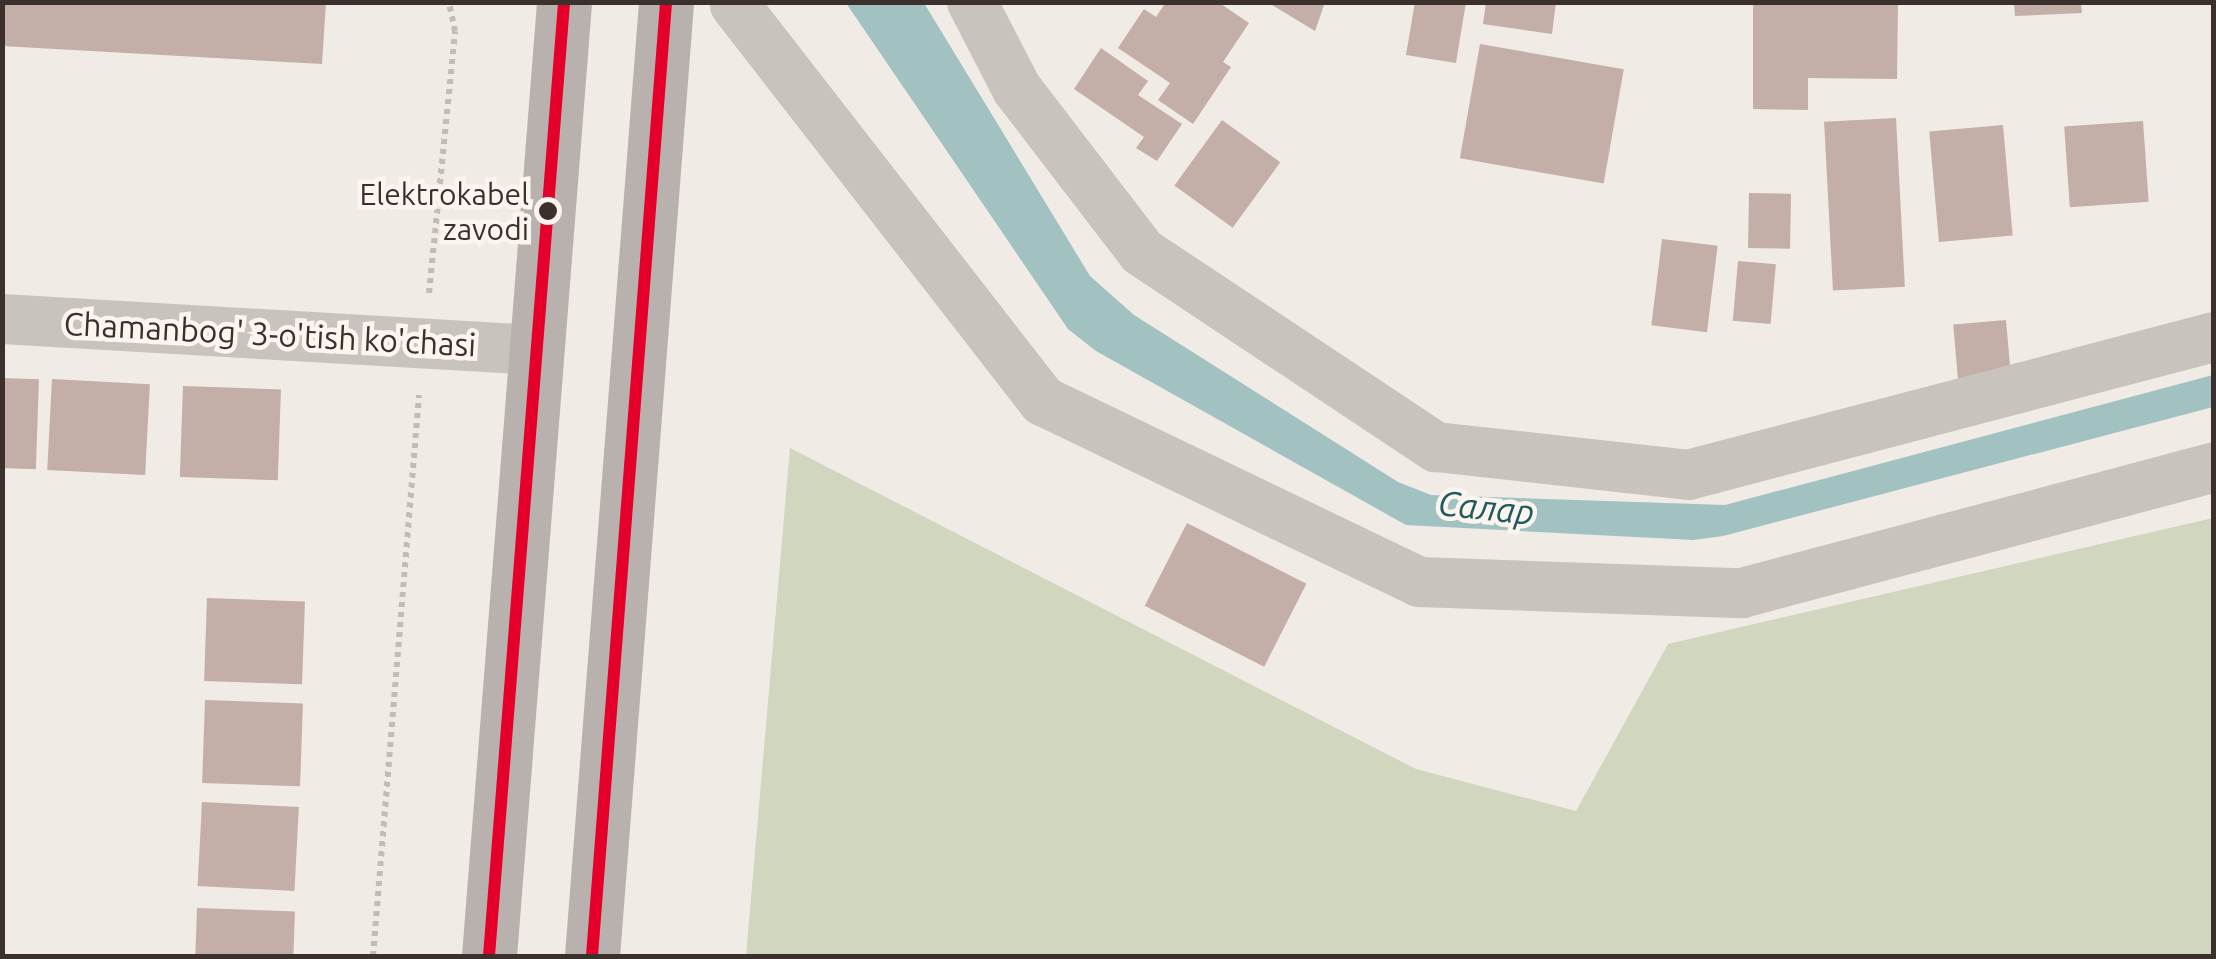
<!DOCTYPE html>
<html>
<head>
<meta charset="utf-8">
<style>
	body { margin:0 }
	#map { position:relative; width:2216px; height:959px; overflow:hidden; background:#f0ebe5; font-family:Ubuntu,sans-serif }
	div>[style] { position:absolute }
	.green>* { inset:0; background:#d1d6bf }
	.water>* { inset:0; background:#a1c2c1 }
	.building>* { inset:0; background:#c3afa7; transform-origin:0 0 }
	.path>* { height:6px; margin-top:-3px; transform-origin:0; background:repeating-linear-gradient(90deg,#c2bbb6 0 5px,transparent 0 10px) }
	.street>* { height:50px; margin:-25px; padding:0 25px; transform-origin:25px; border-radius:25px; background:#c9c3be }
	.primary>* { height:55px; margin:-27.5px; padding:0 27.5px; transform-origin:27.5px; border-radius:27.5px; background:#b8b1ad }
	.bus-1>* { height:12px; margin:-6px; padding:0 6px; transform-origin:6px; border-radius:6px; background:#e4002b }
	.dots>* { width:28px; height:28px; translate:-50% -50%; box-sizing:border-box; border:5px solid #fbf5ee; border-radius:50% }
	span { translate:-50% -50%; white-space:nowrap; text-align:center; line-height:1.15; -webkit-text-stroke:9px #fbf5ee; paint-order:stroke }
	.bus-label { font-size:30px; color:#3b302b }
	.right { translate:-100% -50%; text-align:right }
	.street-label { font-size:32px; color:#3b302b }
	.water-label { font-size:35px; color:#1f5a5e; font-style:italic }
	.frame { position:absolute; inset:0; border:5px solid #3b302b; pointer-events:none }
</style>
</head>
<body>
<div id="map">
	<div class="green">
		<i style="clip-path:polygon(790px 448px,1416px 769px,1576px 811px,1668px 644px,2213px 518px,2213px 956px,746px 956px)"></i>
	</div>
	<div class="water">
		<i style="clip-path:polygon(846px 3px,924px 3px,1090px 276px,1134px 315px,1398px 482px,1431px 495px,1725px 505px,2213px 375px,2213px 407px,1723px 536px,1693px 540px,1406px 525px,1096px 351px,1068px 329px)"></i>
	</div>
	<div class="building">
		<i style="clip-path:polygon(2px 2px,326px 2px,322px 64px,2px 46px)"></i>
		<i style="clip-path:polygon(1166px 2px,1218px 2px,1249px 23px,1223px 62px,1231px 67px,1193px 124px,1158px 100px,1170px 83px,1118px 48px,1144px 9px,1156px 17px)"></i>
		<i style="clip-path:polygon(1267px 2px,1325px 2px,1315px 31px)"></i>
		<i style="clip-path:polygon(1415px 2px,1466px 2px,1456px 63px,1406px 55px)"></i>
		<i style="clip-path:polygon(1486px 2px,1556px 2px,1552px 34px,1483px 24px)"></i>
		<i style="clip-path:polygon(1753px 2px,1898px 2px,1897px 79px,1808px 78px,1808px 110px,1753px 109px)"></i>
		<i style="clip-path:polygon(2014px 3px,2081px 3px,2082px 13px,2015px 16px)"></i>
		<i style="left:1480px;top:44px;width:146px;height:116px;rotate:10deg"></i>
		<i style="clip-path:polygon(1101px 48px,1148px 81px,1138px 95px,1182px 124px,1157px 161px,1136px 148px,1144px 137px,1074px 89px)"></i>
		<i style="left:1896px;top:118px;width:169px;height:72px;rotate:87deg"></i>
		<i style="left:1222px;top:120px;width:72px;height:81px;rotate:36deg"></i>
		<i style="left:2143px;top:121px;width:81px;height:79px;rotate:86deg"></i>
		<i style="left:2003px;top:125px;width:111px;height:74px;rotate:85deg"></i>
		<i style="left:1749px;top:193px;width:42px;height:55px;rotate:1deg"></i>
		<i style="left:1662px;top:239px;width:56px;height:87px;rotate:7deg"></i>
		<i style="left:1738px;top:261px;width:38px;height:60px;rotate:5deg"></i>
		<i style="left:2006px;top:320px;width:62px;height:53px;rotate:85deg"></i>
		<i style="left:2px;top:378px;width:37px;height:90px;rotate:2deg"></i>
		<i style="left:52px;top:379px;width:98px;height:91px;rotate:3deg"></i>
		<i style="left:183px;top:386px;width:98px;height:91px;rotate:2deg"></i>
		<i style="left:1187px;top:523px;width:134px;height:93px;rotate:27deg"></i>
		<i style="left:207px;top:598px;width:98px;height:83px;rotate:2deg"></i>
		<i style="left:205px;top:700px;width:98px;height:83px;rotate:2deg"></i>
		<i style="left:202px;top:802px;width:97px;height:84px;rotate:3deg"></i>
		<i style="left:197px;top:908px;width:98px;height:48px;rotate:2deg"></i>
	</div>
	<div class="path">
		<i style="left:429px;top:293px;width:263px;rotate:-84.3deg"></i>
		<i style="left:455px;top:31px;width:30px;rotate:-102deg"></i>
		<i style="left:373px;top:956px;width:563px;rotate:-85.31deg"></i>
	</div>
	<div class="street">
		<i style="left:972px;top:2px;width:98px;rotate:62.7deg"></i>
		<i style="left:1017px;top:89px;width:205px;rotate:52.5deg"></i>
		<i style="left:1142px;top:252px;width:353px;rotate:33.6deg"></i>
		<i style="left:1436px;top:447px;width:254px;rotate:6.3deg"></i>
		<i style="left:1688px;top:475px;width:544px;rotate:-14.7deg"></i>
		<i style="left:735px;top:5px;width:502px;rotate:52.13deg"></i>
		<i style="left:1043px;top:401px;width:417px;rotate:25.7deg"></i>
		<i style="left:1419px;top:582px;width:323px;rotate:2deg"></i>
		<i style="left:1742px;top:593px;width:489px;rotate:-14.9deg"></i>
		<i style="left:2px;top:319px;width:536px;rotate:3.32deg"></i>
	</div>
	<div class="primary">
		<i style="left:489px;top:956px;width:957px;rotate:-85.5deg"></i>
		<i style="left:592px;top:956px;width:957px;rotate:-85.56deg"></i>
	</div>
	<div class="bus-1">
		<i style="left:489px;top:956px;width:957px;rotate:-85.5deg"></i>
		<i style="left:592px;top:956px;width:957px;rotate:-85.56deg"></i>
	</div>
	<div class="dots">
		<i style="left:548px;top:211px;background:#3b302b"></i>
	</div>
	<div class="bus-label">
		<span class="right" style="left:529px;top:211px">Elektrokabel<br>zavodi</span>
	</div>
	<div class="street-label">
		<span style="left:270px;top:334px;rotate:3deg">Chamanbog' 3-o'tish ko'chasi</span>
	</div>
	<div class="water-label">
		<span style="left:1486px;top:507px;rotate:6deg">Салар</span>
	</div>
	<div class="frame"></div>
</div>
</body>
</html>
